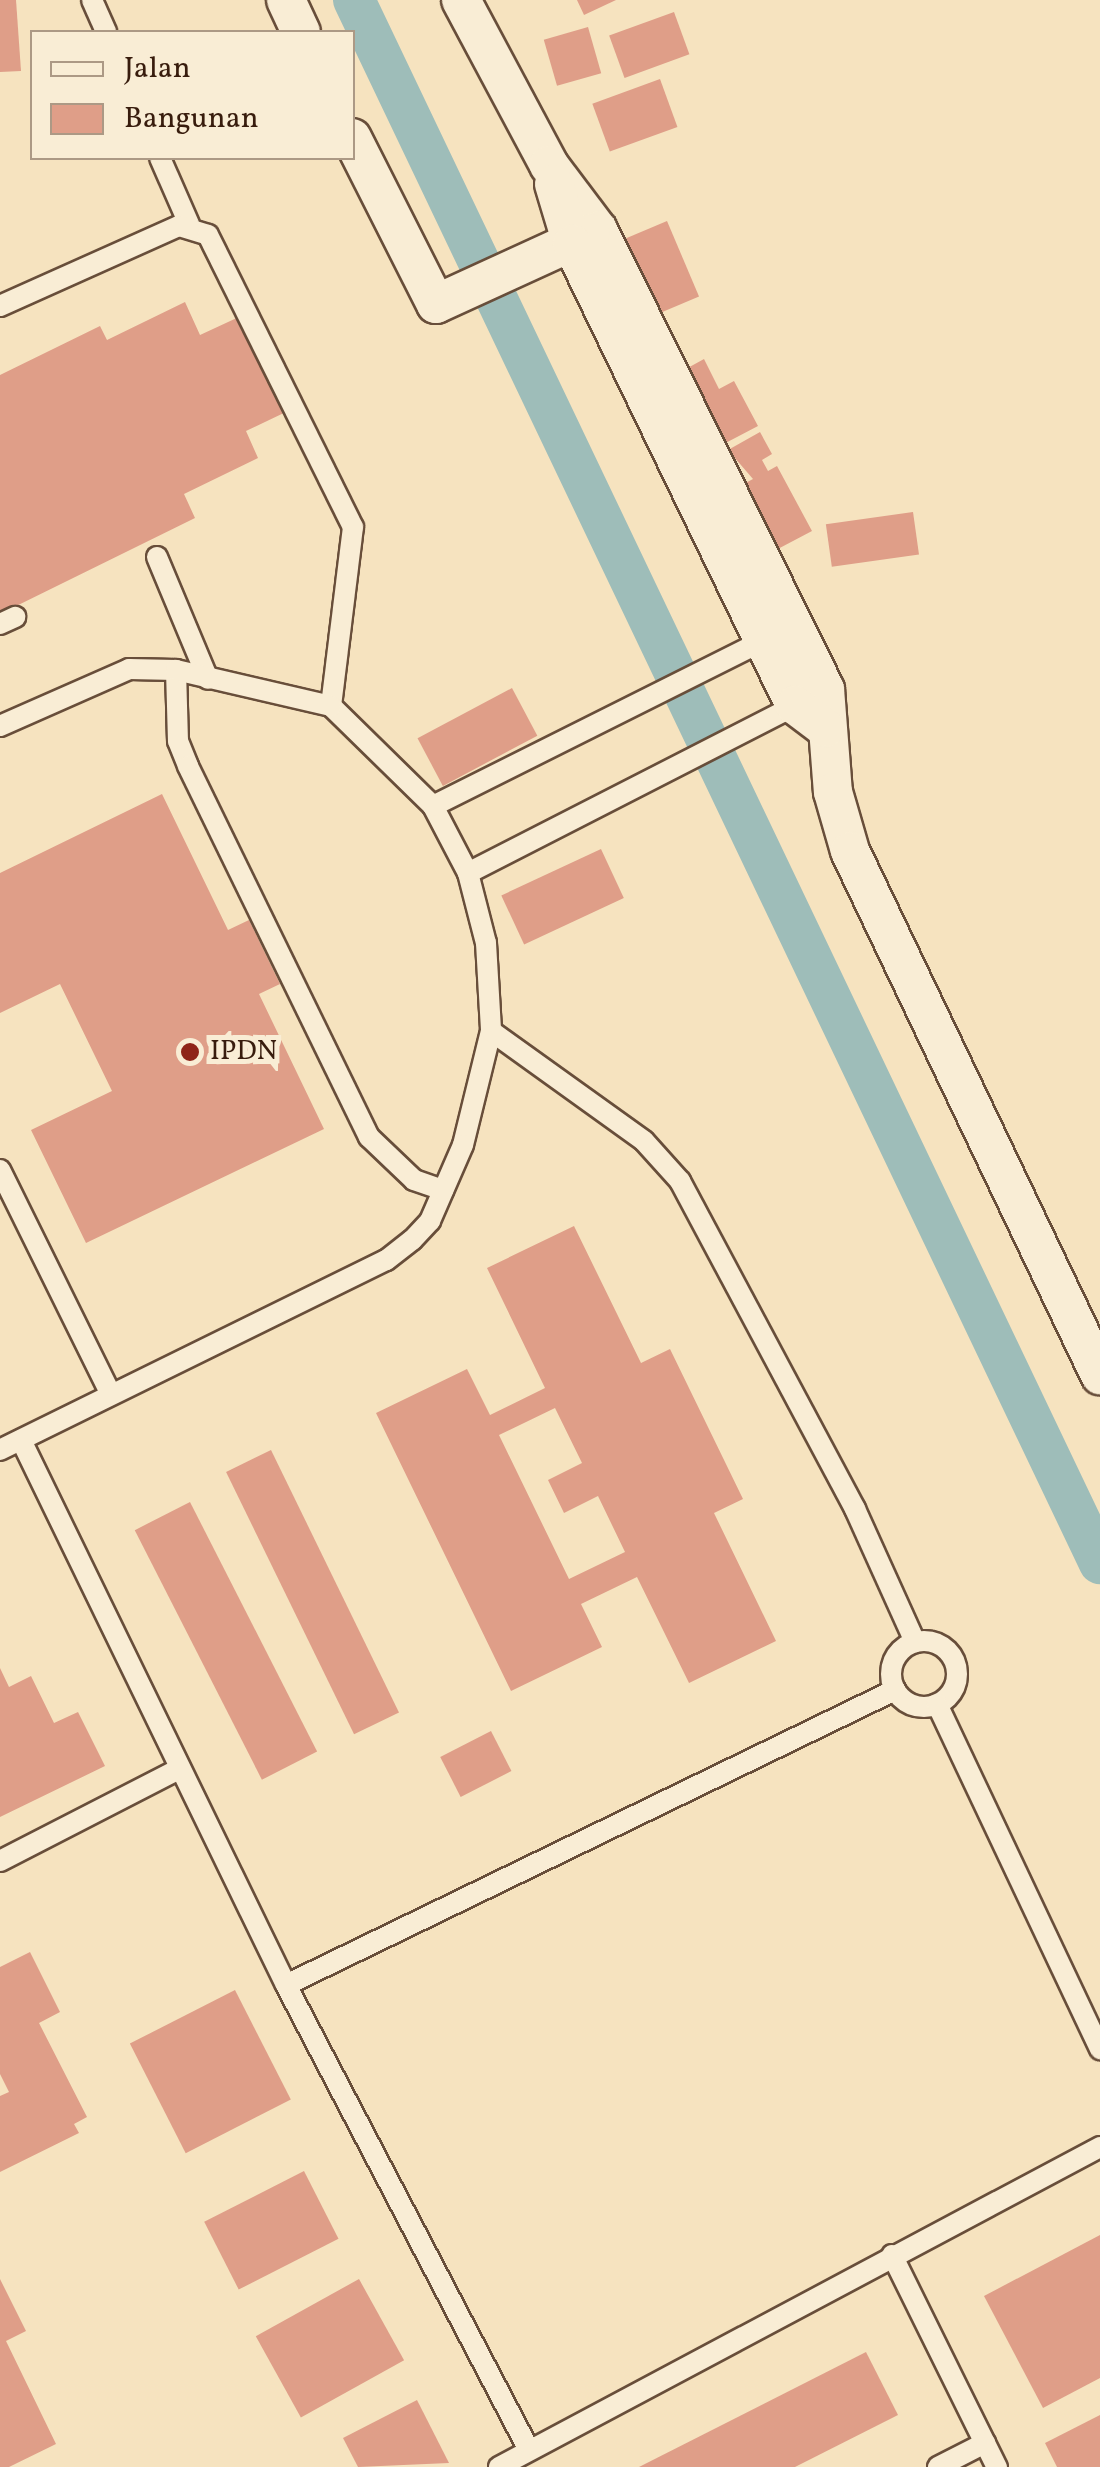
<!DOCTYPE html>
<html>
<head>
<meta charset="utf-8">
<style>
	body { margin:0 }
	#map { position:relative; width:1100px; height:2467px; overflow:hidden; background:#f6e3bf; font-family:Vollkorn,serif }
	div>[style] { position:absolute }
	.canal>* { height:42px; margin:-21px; padding:0 21px; transform-origin:21px; border-radius:21px; background:#9ebdb9 }
	.building>* { inset:0; background:#df9e88; transform-origin:0 0 }
	.roads { filter:drop-shadow(2px 0 #684e3a) drop-shadow(-2px 0 #684e3a) drop-shadow(0 2px #684e3a) drop-shadow(0 -2px #684e3a) }
	.lane>* { height:20px; margin:-10px; padding:0 10px; transform-origin:10px; border-radius:10px; background:#f9edd5 }
	.lane>.ring { margin:-10px; padding:0; box-sizing:content-box; background:none; border:20px solid #f9edd5; border-radius:50% }
	.street>* { height:38px; margin:-19px; padding:0 19px; transform-origin:19px; border-radius:19px; background:#f9edd5 }
	.dots>* { width:28px; height:28px; translate:-50% -50%; box-sizing:border-box; border:5px solid #f9edd5; border-radius:50% }
	span { translate:-50% -50%; white-space:nowrap; text-align:center; line-height:1.15; -webkit-text-stroke:10px #f9edd5; paint-order:stroke }
	.poi-label { font-size:28px; color:#381c0d }
	.left { translate:0 -50%; text-align:left }
	.legend { position:absolute; left:30px; top:30px; width:325px; height:130px; box-sizing:border-box; background:#f9edd5; border:2px solid #ac9985; margin:0; padding:12px 18px; list-style:none; font-size:30px; color:#381c0d }
	.legend li { display:flex; align-items:center; gap:20px; height:50px }
	.legend b { width:50px; border:2px solid #ac9985 }
</style>
</head>
<body>
<div id="map">
	<div class="canal">
		<i style="left:354px;top:0;width:1732px;rotate:64.49deg"></i>
	</div>
	<div class="building">
		<i style="clip-path:polygon(0 0,16px 0,21px 71px,0 72px)"></i>
		<i style="clip-path:polygon(577px 0,616px 0,584px 15px)"></i>
		<i style="left:674px;top:12px;width:45px;height:69px;rotate:70deg"></i>
		<i style="left:588px;top:27px;width:48px;height:46px;rotate:74deg"></i>
		<i style="left:660px;top:79px;width:51px;height:72px;rotate:70deg"></i>
		<i style="left:667px;top:221px;width:82px;height:45px;rotate:67deg"></i>
		<i style="clip-path:polygon(185px 302px,200px 335px,241px 316px,288px 411px,246px 431px,258px 458px,184px 494px,195px 518px,0 614px,0 375px,100px 326px,107px 340px)"></i>
		<i style="clip-path:polygon(704px 359px,719px 389px,734px 381px,758px 426px,716px 448px,684px 370px)"></i>
		<i style="clip-path:polygon(760px 432px,772px 454px,762px 460px,768px 471px,777px 466px,812px 531px,774px 551px,738px 487px,753px 479px,728px 450px)"></i>
		<i style="left:913px;top:512px;width:43px;height:88px;rotate:82deg"></i>
		<i style="left:512px;top:688px;width:54px;height:107px;rotate:62deg"></i>
		<i style="clip-path:polygon(162px 794px,228px 930px,249px 920px,280px 984px,259px 994px,324px 1129px,86px 1243px,31px 1130px,112px 1091px,60px 984px,0 1013px,0 873px)"></i>
		<i style="left:601px;top:849px;width:54px;height:110px;rotate:65deg"></i>
		<i style="clip-path:polygon(evenodd,574px 1226px,641px 1363px,670px 1349px,743px 1499px,714px 1513px,776px 1641px,689px 1683px,637px 1577px,581px 1604px,602px 1647px,511px 1691px,376px 1413px,467px 1369px,490px 1415px,545px 1388px,487px 1268px,574px 1226px,555px 1408px,582px 1463px,548px 1480px,564px 1513px,598px 1496px,625px 1552px,569px 1579px,499px 1435px,555px 1408px)"></i>
		<i style="left:271px;top:1450px;width:292px;height:50px;rotate:64deg"></i>
		<i style="left:190px;top:1502px;width:280px;height:62px;rotate:63deg"></i>
		<i style="clip-path:polygon(0 1668px,9px 1687px,31px 1676px,54px 1723px,78px 1712px,105px 1766px,0 1817px)"></i>
		<i style="left:491px;top:1731px;width:45px;height:57px;rotate:63deg"></i>
		<i style="clip-path:polygon(30px 1952px,60px 2012px,39px 2023px,87px 2117px,74px 2124px,79px 2133px,0 2172px,0 2096px,9px 2092px,0 2074px,0 1967px)"></i>
		<i style="left:235px;top:1990px;width:123px;height:118px;rotate:63deg"></i>
		<i style="left:304px;top:2171px;width:76px;height:112px;rotate:63deg"></i>
		<i style="clip-path:polygon(1100px 2235px,1100px 2378px,1043px 2408px,984px 2296px)"></i>
		<i style="clip-path:polygon(0 2279px,26px 2331px,6px 2341px,56px 2444px,9px 2467px,0 2467px)"></i>
		<i style="left:359px;top:2279px;width:93px;height:118px;rotate:61deg"></i>
		<i style="clip-path:polygon(866px 2352px,898px 2415px,795px 2467px,639px 2467px)"></i>
		<i style="clip-path:polygon(417px 2400px,449px 2463px,358px 2467px,343px 2438px)"></i>
		<i style="clip-path:polygon(1100px 2415px,1100px 2467px,1057px 2467px,1045px 2443px)"></i>
	</div>
	<div class="roads">
		<div class="lane">
			<i style="left:92px;top:0;width:35px;rotate:66deg"></i>
			<i style="left:160px;top:158px;width:72px;rotate:66.3deg"></i>
			<i style="left:0;top:306px;width:196px;rotate:-24.1deg"></i>
			<i style="left:179px;top:226px;width:30px;rotate:17deg"></i>
			<i style="left:208px;top:235px;width:326px;rotate:63.6deg"></i>
			<i style="left:353px;top:527px;width:180px;rotate:97deg"></i>
			<i style="left:331px;top:706px;width:143px;rotate:44.4deg"></i>
			<i style="left:433px;top:806px;width:76px;rotate:62.4deg"></i>
			<i style="left:468px;top:873px;width:72px;rotate:75.6deg"></i>
			<i style="left:486px;top:943px;width:88px;rotate:86.7deg"></i>
			<i style="left:491px;top:1031px;width:117px;rotate:103.8deg"></i>
			<i style="left:463px;top:1145px;width:83px;rotate:113.5deg"></i>
			<i style="left:430px;top:1221px;width:26px;rotate:133deg"></i>
			<i style="left:412px;top:1240px;width:33px;rotate:142deg"></i>
			<i style="left:386px;top:1260px;width:430px;rotate:153.8deg"></i>
			<i style="left:157px;top:557px;width:132px;rotate:67.3deg"></i>
			<i style="left:0;top:624px;width:17px;rotate:-25deg"></i>
			<i style="left:176px;top:670px;width:71px;rotate:88.4deg"></i>
			<i style="left:178px;top:741px;width:27px;rotate:68deg"></i>
			<i style="left:188px;top:766px;width:413px;rotate:64deg"></i>
			<i style="left:369px;top:1137px;width:62px;rotate:43.7deg"></i>
			<i style="left:414px;top:1180px;width:31px;rotate:19deg"></i>
			<i style="left:0;top:726px;width:141px;rotate:-23.8deg"></i>
			<i style="left:129px;top:669px;width:47px;rotate:1.2deg"></i>
			<i style="left:176px;top:670px;width:159px;rotate:13.1deg"></i>
			<i style="left:433px;top:806px;width:378px;rotate:-26.6deg"></i>
			<i style="left:468px;top:873px;width:375px;rotate:-27.1deg"></i>
			<i style="left:491px;top:1031px;width:188px;rotate:35.7deg"></i>
			<i style="left:644px;top:1141px;width:54px;rotate:48deg"></i>
			<i style="left:680px;top:1181px;width:372px;rotate:61.9deg"></i>
			<i style="left:855px;top:1509px;width:146px;rotate:65.7deg"></i>
			<i style="left:0;top:1170px;width:249px;rotate:63.7deg"></i>
			<i style="left:21px;top:1440px;width:606px;rotate:64.07deg"></i>
			<i style="left:286px;top:1985px;width:677px;rotate:-25.85deg"></i>
			<i class="ring" style="left:891px;top:1641px;width:46px;height:46px"></i>
			<i style="left:937px;top:1704px;width:382px;rotate:64.7deg"></i>
			<i style="left:0;top:1861px;width:201px;rotate:-27.2deg"></i>
			<i style="left:286px;top:1985px;width:525px;rotate:62.41deg"></i>
			<i style="left:892px;top:2255px;width:237px;rotate:63.7deg"></i>
			<i style="left:499px;top:2467px;width:681px;rotate:-28.03deg"></i>
			<i style="left:938px;top:2467px;width:53px;rotate:-27.1deg"></i>
		</div>
		<div class="street">
			<i style="left:286px;top:0;width:35px;rotate:65deg"></i>
			<i style="left:461px;top:0;width:187px;rotate:61.9deg"></i>
			<i style="left:549px;top:165px;width:81px;rotate:53deg"></i>
			<i style="left:598px;top:230px;width:512px;rotate:63.69deg"></i>
			<i style="left:825px;top:689px;width:103px;rotate:85.6deg"></i>
			<i style="left:833px;top:792px;width:61px;rotate:73.9deg"></i>
			<i style="left:850px;top:851px;width:581px;rotate:64.49deg"></i>
			<i style="left:352px;top:138px;width:186px;rotate:63.2deg"></i>
			<i style="left:436px;top:304px;width:170px;rotate:-24.6deg"></i>
			<i style="left:554px;top:184px;width:63px;rotate:73.3deg"></i>
			<i style="left:572px;top:244px;width:512px;rotate:64.19deg"></i>
			<i style="left:795px;top:705px;width:38px;rotate:37deg"></i>
		</div>
	</div>
	<div class="dots">
		<i style="left:190px;top:1052px;background:#8f2418"></i>
	</div>
	<div class="poi-label">
		<span class="left" style="left:210px;top:1052px">IPDN</span>
	</div>
	<ul class="legend">
	<li><b style="height:12px;background:#f9edd5"></b>Jalan</li>
	<li><b style="height:28px;background:#df9e88"></b>Bangunan</li>
	</ul>
</div>
</body>
</html>
